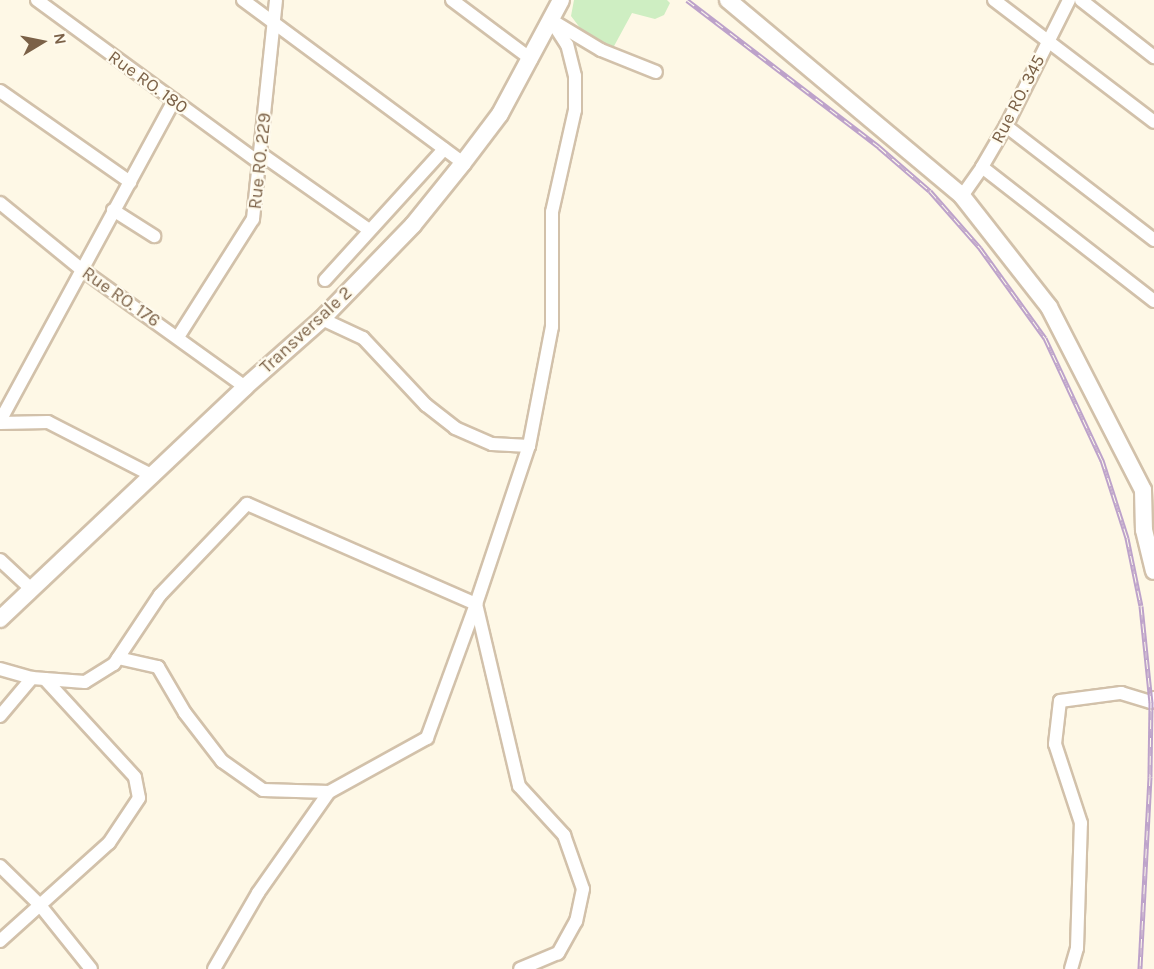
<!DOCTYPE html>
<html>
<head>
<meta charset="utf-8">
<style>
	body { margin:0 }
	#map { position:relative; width:1154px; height:969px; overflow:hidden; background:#fef8e6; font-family:Karla,sans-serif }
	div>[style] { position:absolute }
	.green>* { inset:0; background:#ceeec2 }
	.roads { filter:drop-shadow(2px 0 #d2c1aa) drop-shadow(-2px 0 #d2c1aa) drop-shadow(0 2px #d2c1aa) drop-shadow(0 -2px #d2c1aa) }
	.street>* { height:12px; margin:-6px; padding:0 6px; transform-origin:6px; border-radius:6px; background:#fff }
	.secondary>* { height:16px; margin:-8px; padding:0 8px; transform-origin:8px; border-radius:8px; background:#fff }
	.rail>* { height:5px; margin-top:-2.5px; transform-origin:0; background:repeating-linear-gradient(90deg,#fffbee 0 9px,#bda2ca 0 18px); box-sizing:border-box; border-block:2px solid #bda2ca }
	span { translate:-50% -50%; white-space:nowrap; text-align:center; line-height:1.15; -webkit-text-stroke:4.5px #fffbee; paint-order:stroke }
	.street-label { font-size:18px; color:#7b6147 }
	.north { position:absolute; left:12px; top:12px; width:60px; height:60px; -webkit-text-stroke:4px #fffbee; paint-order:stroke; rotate:80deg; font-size:16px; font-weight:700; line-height:24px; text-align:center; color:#7b6147 }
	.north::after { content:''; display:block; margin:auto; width:21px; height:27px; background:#7b6147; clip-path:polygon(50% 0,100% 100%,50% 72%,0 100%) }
</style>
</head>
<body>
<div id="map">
	<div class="green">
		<i style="clip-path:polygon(574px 0,667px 0,670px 3px,664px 15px,655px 19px,632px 13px,613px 48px,603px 48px,584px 33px,571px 16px)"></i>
	</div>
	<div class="roads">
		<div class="street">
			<i style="left:37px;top:0;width:276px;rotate:36.2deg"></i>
			<i style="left:243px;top:0;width:274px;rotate:36.5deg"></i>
			<i style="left:452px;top:0;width:99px;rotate:36.8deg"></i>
			<i style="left:994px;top:0;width:201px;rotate:37.3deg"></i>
			<i style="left:1081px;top:0;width:93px;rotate:38deg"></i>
			<i style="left:0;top:91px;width:159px;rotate:35deg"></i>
			<i style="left:1006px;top:126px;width:187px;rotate:37.6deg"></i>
			<i style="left:261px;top:154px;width:132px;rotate:35.1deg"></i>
			<i style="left:982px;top:167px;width:218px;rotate:37.9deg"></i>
			<i style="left:962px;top:196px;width:35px;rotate:-55deg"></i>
			<i style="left:982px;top:167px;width:48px;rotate:-59.7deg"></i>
			<i style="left:1006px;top:126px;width:141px;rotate:-63.4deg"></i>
			<i style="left:0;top:203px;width:104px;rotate:39.2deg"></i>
			<i style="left:81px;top:269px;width:202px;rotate:35.7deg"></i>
			<i style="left:113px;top:210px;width:49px;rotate:32.4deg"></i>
			<i style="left:325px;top:280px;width:177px;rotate:-47.7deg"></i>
			<i style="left:322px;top:319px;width:45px;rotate:24.9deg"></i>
			<i style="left:363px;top:338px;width:92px;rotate:46.8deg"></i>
			<i style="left:426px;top:405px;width:37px;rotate:38deg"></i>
			<i style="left:455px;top:428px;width:40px;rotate:23.4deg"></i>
			<i style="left:492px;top:444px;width:37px;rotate:3deg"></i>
			<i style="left:178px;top:337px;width:140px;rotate:-57.6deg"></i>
			<i style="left:253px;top:219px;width:220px;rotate:-84deg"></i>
			<i style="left:0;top:421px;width:365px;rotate:-61.5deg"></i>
			<i style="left:0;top:423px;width:48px;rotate:-1.2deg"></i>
			<i style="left:48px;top:422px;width:118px;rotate:27.2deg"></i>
			<i style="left:0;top:560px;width:41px;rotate:43deg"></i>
			<i style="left:118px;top:658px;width:41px;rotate:12.7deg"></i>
			<i style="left:158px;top:667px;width:53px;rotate:59.6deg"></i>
			<i style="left:185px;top:713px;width:61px;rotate:52.4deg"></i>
			<i style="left:222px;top:761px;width:50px;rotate:35.3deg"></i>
			<i style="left:263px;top:790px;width:66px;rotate:1.7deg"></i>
			<i style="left:0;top:669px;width:33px;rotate:16deg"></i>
			<i style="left:32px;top:678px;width:53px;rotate:4.3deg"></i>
			<i style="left:85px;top:682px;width:34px;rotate:-32deg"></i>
			<i style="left:114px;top:664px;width:83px;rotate:-56.3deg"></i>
			<i style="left:160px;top:595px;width:126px;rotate:-46.3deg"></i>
			<i style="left:247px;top:504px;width:250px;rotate:23.6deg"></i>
			<i style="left:476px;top:604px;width:187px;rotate:76.7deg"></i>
			<i style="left:519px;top:786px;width:67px;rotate:47.4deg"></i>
			<i style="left:564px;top:835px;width:57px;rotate:70.6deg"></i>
			<i style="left:583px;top:889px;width:33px;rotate:102deg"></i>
			<i style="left:576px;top:921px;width:37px;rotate:119deg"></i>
			<i style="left:558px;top:953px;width:41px;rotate:157.2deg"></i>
			<i style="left:0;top:716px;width:50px;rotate:-49.9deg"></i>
			<i style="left:0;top:866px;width:54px;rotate:44.3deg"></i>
			<i style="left:39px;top:904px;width:83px;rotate:51.3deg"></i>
			<i style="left:0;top:941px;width:147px;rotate:-42deg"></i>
			<i style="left:109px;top:843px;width:54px;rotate:-56.3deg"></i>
			<i style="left:139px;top:798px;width:21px;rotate:-101deg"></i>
			<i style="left:135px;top:777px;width:133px;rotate:-132.6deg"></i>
			<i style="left:214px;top:969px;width:88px;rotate:-59.9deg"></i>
			<i style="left:258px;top:893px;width:123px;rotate:-54.9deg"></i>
			<i style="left:329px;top:792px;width:112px;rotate:-28.9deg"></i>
			<i style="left:427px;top:738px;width:143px;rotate:-69.9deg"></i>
			<i style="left:476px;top:604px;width:167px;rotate:-71.5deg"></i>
			<i style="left:529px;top:446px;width:121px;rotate:-79.1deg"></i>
			<i style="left:552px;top:327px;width:115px;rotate:-90deg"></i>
			<i style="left:552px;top:212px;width:105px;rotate:-77.3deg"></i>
			<i style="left:575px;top:110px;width:34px;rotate:-90deg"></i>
			<i style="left:575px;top:76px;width:32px;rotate:-104deg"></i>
			<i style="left:567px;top:45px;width:30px;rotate:-123deg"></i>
			<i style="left:551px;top:20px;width:58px;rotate:31deg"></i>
			<i style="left:601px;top:50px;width:59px;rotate:21.8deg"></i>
			<i style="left:1071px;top:969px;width:22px;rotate:-74deg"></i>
			<i style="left:1077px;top:948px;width:125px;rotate:-88.2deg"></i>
			<i style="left:1081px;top:823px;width:83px;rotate:-108.2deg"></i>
			<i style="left:1055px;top:744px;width:43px;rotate:-83.4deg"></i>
			<i style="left:1060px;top:701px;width:62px;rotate:-7.5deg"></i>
			<i style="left:1121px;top:693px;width:31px;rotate:17deg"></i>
			<i style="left:1151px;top:702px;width:5px;rotate:-53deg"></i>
		</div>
		<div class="secondary">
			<i style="left:728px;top:0;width:305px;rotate:39.9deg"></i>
			<i style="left:962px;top:196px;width:141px;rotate:51.9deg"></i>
			<i style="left:1049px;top:307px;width:206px;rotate:62.8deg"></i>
			<i style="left:1143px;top:490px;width:40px;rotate:88.6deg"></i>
			<i style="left:1144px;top:530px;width:42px;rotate:76.3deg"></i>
			<i style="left:0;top:619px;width:337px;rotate:-43.4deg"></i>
			<i style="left:245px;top:387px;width:103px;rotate:-41.4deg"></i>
			<i style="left:322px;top:319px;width:131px;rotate:-45.9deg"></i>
			<i style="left:413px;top:225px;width:80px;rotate:-51.1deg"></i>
			<i style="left:463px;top:163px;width:61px;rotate:-52.9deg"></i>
			<i style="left:500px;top:114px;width:129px;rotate:-61.8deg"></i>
		</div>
	</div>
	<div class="rail">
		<i style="left:687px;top:0;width:242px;rotate:37.4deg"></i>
		<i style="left:879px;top:147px;width:67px;rotate:40.8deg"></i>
		<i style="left:930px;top:191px;width:76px;rotate:48.7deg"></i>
		<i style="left:980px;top:248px;width:111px;rotate:54.2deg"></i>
		<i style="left:1045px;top:338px;width:135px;rotate:65deg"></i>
		<i style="left:1102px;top:460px;width:82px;rotate:72.2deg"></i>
		<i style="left:1127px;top:538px;width:69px;rotate:78.4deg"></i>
		<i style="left:1141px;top:606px;width:97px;rotate:84.1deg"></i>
		<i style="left:1151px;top:702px;width:75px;rotate:90.8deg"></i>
		<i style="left:1150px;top:777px;width:192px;rotate:93deg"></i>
	</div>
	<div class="street-label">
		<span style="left:148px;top:82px;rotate:36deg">Rue RO. 180</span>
		<span style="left:1018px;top:99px;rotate:-63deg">Rue RO. 345</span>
		<span style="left:260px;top:161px;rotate:-84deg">Rue RO. 229</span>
		<span style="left:121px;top:297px;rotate:35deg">Rue RO. 176</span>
		<span style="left:306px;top:330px;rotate:-43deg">Transversale 2</span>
	</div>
	<div class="north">N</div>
</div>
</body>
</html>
